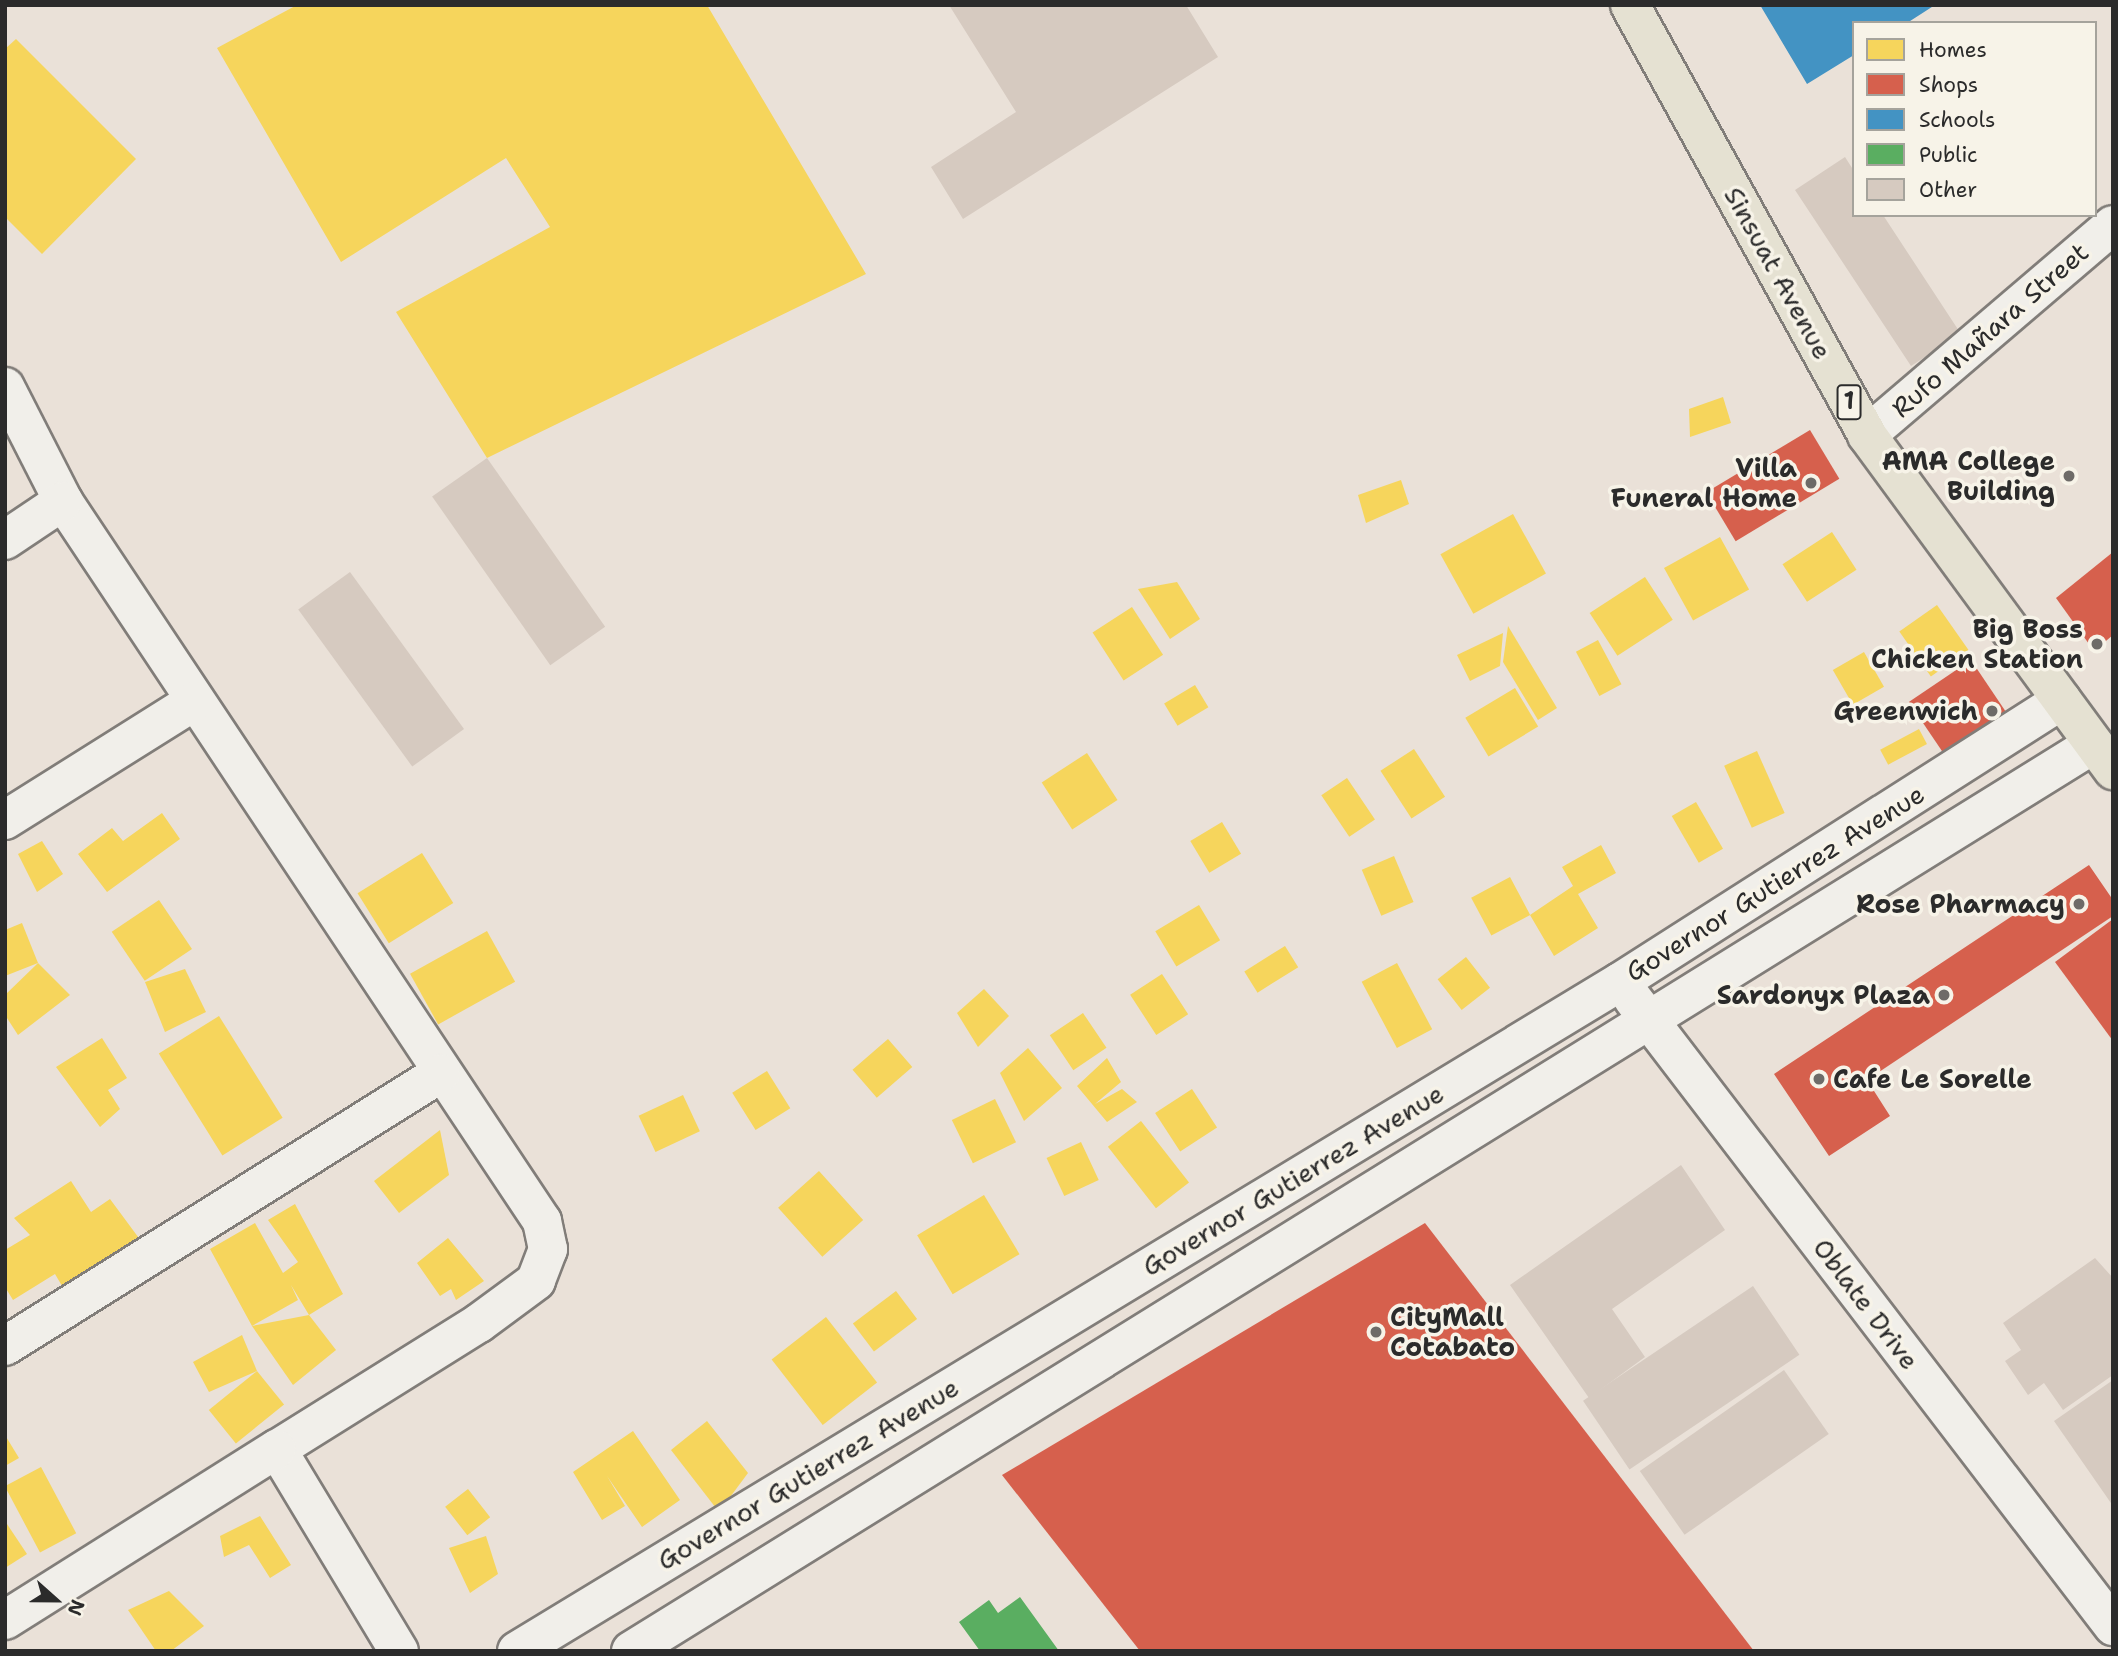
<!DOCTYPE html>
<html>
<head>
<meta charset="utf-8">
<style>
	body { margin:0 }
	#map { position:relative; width:2118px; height:1656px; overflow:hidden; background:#eae1d8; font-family:"Shantell Sans",sans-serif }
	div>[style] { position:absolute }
	.homes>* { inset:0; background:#f6d55c; transform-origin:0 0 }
	.shops>* { inset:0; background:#d6604d; transform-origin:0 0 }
	.schools>* { inset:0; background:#4393c3 }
	.public>* { inset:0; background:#5aae61 }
	.building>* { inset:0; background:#d6cac0; transform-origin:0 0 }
	.roads { filter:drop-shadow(2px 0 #817d79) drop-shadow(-2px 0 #817d79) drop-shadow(0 2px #817d79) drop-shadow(0 -2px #817d79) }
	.minor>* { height:38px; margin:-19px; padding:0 19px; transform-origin:19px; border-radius:19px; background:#f1efea }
	.major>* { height:38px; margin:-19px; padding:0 19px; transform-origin:19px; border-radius:19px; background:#e5e1d2 }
	.dots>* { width:19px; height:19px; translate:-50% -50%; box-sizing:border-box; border:4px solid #f7f3e8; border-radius:50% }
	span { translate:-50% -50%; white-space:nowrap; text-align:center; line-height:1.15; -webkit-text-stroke:7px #f7f3e8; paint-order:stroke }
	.shield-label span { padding:2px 5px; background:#f7f3e8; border:2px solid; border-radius:5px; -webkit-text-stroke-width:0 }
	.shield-label { font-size:24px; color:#2b2b2b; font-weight:700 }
	.street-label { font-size:26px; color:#2b2b2b }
	.poi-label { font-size:26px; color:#2b2b2b; font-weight:700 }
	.right { translate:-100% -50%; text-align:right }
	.left { translate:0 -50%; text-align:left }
	.frame { position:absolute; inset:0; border:7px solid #2b2b2b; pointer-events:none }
	.legend { position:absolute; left:1852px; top:21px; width:245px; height:196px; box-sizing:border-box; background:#f7f3e8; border:2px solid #a5a39c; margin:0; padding:9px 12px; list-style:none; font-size:21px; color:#2b2b2b }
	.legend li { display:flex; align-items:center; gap:14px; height:35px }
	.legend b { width:35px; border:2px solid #a5a39c }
	.north { position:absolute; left:21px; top:1565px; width:70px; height:70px; -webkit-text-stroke:5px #f7f3e8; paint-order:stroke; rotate:111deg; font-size:19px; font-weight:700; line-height:28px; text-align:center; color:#2b2b2b }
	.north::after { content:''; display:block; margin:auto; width:24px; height:32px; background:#2b2b2b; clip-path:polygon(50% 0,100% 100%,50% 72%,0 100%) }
</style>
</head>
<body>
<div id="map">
	<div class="homes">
		<i style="clip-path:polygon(297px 5px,707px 5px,866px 274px,487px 458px,396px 312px,550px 227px,506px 158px,341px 262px,217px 48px)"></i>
		<i style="clip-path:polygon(16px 39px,136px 159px,42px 254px,5px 217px,5px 49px)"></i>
		<i style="clip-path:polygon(1723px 397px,1731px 423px,1690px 437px,1689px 409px)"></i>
		<i style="clip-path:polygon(1401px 480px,1409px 504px,1366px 523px,1358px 495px)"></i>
		<i style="left:1513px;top:514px;width:68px;height:83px;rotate:61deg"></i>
		<i style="left:1832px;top:532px;width:45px;height:59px;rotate:57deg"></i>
		<i style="left:1720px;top:537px;width:60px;height:64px;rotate:61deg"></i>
		<i style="left:1645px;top:577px;width:51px;height:66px;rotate:57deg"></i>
		<i style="clip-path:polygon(1177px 582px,1200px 619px,1170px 639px,1138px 589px)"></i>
		<i style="left:1937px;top:605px;width:55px;height:46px;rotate:55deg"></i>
		<i style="left:1132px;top:607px;width:57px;height:47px;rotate:57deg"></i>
		<i style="clip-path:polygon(1508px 626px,1557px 708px,1538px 720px,1503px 662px)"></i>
		<i style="clip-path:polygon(1503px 633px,1500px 666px,1470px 681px,1457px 655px)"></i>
		<i style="left:1598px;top:640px;width:50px;height:25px;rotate:62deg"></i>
		<i style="left:1864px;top:652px;width:40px;height:36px;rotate:60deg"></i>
		<i style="left:1195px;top:685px;width:26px;height:36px;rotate:59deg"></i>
		<i style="left:1515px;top:688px;width:45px;height:58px;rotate:59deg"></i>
		<i style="left:1919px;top:729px;width:17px;height:44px;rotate:62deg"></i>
		<i style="left:1414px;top:749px;width:57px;height:40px;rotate:57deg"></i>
		<i style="left:1757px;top:751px;width:68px;height:36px;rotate:66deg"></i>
		<i style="left:1087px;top:753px;width:56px;height:54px;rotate:57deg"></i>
		<i style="left:1347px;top:778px;width:50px;height:31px;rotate:56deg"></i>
		<i style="left:1696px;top:802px;width:54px;height:28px;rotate:60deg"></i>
		<i style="clip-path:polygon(162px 813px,180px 839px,107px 892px,78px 854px,112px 828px,123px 841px)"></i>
		<i style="left:1222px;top:822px;width:37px;height:37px;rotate:59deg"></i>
		<i style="clip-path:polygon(42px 841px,63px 874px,37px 892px,18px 854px)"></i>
		<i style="clip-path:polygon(1601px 845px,1616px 873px,1578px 894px,1598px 928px,1554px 956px,1530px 915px,1573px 886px,1562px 867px)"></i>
		<i style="left:422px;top:853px;width:59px;height:76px;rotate:58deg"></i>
		<i style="left:1394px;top:856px;width:50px;height:35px;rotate:67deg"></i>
		<i style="left:1510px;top:877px;width:43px;height:44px;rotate:62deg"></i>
		<i style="left:159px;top:900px;width:59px;height:57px;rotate:56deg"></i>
		<i style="left:1199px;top:905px;width:41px;height:51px;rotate:59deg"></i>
		<i style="clip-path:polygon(22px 923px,38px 963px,5px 976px,5px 930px)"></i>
		<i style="left:487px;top:931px;width:58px;height:88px;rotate:61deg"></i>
		<i style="left:1285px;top:946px;width:25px;height:48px;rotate:58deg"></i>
		<i style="left:1466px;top:957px;width:39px;height:36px;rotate:52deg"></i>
		<i style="clip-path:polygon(38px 963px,70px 995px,18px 1035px,5px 1015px,5px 995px)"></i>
		<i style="left:1397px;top:963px;width:75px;height:40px;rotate:62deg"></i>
		<i style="clip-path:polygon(185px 969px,206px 1012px,165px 1032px,145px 982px)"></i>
		<i style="left:1162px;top:974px;width:48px;height:38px;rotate:57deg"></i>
		<i style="clip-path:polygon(984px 989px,1009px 1016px,978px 1047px,957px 1013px)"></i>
		<i style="left:1083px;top:1013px;width:42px;height:40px;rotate:56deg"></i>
		<i style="left:219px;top:1016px;width:120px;height:71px;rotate:58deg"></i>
		<i style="clip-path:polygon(102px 1038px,127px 1078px,108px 1090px,120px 1109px,100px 1127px,56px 1067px)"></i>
		<i style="left:888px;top:1039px;width:37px;height:47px;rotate:49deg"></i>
		<i style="clip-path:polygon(1028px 1048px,1062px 1088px,1024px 1121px,1000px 1073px)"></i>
		<i style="clip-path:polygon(1107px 1058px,1121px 1082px,1095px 1104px,1122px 1089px,1137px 1102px,1107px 1122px,1077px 1086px)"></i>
		<i style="left:767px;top:1071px;width:44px;height:41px;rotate:58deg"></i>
		<i style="left:1192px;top:1089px;width:46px;height:44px;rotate:57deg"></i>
		<i style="left:683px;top:1095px;width:40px;height:49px;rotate:65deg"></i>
		<i style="left:995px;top:1099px;width:48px;height:48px;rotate:64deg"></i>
		<i style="left:1141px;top:1121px;width:78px;height:42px;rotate:52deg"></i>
		<i style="clip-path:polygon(440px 1130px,449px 1175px,399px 1213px,374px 1181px)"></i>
		<i style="left:1081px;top:1142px;width:42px;height:38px;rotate:65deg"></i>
		<i style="left:819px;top:1171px;width:66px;height:55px;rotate:48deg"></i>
		<i style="clip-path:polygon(71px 1181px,91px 1212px,110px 1199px,144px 1245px,65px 1291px,55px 1274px,13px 1300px,5px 1287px,5px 1250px,30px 1235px,14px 1218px)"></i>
		<i style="left:984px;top:1195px;width:69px;height:78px;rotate:59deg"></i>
		<i style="clip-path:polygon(295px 1204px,343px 1294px,309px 1315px,291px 1285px,298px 1300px,252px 1326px,210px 1249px,255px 1223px,283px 1273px,298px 1262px,268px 1220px)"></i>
		<i style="clip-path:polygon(448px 1238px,484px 1281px,456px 1300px,451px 1289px,440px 1296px,417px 1263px)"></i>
		<i style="left:896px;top:1291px;width:35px;height:54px;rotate:53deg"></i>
		<i style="clip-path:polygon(309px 1315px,336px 1350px,293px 1385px,252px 1326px)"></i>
		<i style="left:826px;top:1317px;width:83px;height:69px;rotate:52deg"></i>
		<i style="clip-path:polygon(242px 1335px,257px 1371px,209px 1392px,193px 1362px)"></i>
		<i style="left:257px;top:1371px;width:43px;height:62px;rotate:51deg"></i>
		<i style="clip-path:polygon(707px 1421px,748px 1473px,719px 1512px,671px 1450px)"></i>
		<i style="clip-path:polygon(633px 1431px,680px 1500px,642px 1527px,607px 1476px,625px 1506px,602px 1520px,573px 1472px)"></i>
		<i style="clip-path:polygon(5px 1435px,19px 1458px,5px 1466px)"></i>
		<i style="left:41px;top:1467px;width:75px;height:41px;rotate:62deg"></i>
		<i style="left:468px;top:1489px;width:36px;height:29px;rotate:52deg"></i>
		<i style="clip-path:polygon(260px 1516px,291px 1565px,270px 1578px,249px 1545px,224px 1557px,220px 1536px)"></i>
		<i style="clip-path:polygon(5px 1521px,27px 1554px,5px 1568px)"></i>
		<i style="clip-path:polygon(486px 1536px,498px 1574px,470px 1593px,449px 1548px)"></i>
		<i style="clip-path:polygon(169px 1591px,204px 1626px,171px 1651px,156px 1651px,128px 1610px)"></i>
	</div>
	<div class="shops">
		<i style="left:1810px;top:430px;width:57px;height:121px;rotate:59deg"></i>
		<i style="clip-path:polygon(2113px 552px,2113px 635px,2094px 651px,2056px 598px)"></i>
		<i style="left:1971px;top:660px;width:62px;height:75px;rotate:56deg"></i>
		<i style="clip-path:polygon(2089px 865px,2113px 900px,2113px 916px,1867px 1080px,1890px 1116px,1829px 1156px,1774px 1074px)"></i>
		<i style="clip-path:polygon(2113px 919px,2113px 1041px,2055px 962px)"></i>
		<i style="clip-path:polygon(1425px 1223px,1592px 1440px,1754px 1651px,1140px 1651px,1002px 1475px)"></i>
	</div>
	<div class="schools">
		<i style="clip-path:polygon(1760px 5px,1935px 5px,1907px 23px,1854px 23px,1854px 55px,1807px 84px)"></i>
	</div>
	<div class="public">
		<i style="clip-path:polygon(1020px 1597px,1059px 1651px,980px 1651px,959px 1622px,989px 1600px,998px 1613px)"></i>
	</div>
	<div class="building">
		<i style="clip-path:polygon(949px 5px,1186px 5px,1218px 57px,963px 219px,931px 167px,1016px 112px)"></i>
		<i style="clip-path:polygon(1845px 157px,1854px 171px,1854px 215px,1883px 215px,1961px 334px,1911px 366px,1795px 190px)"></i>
		<i style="left:487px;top:458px;width:206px;height:67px;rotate:55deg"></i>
		<i style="left:350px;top:572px;width:194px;height:64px;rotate:54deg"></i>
		<i style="clip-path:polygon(1681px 1165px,1725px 1230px,1612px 1309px,1645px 1357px,1589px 1398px,1510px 1285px)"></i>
		<i style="clip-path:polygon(2095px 1258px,2113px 1278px,2113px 1375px,2063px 1410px,2044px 1383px,2028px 1395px,2005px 1361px,2021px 1350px,2003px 1323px)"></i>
		<i style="left:1753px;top:1286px;width:83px;height:205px;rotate:56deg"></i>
		<i style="left:1784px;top:1370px;width:78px;height:176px;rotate:55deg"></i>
		<i style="clip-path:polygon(2113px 1380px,2113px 1506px,2054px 1421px)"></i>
	</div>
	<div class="roads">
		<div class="minor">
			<i style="left:5px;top:387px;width:128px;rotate:63deg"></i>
			<i style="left:63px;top:501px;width:865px;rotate:56.37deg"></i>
			<i style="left:542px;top:1221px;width:29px;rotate:78deg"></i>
			<i style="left:548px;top:1249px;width:34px;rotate:111deg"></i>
			<i style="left:536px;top:1281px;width:71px;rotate:143.6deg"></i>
			<i style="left:479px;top:1323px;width:238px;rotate:148deg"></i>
			<i style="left:277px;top:1449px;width:236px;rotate:58.9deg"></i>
			<i style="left:1867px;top:435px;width:323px;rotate:-40.5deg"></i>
			<i style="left:5px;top:540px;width:70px;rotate:-33.9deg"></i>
			<i style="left:5px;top:820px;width:224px;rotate:-32.1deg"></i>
			<i style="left:1633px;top:999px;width:790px;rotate:52.56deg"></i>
			<i style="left:5px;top:1346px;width:514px;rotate:-32.05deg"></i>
			<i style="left:5px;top:1620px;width:321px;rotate:-32.2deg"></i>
			<i style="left:517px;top:1651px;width:1290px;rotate:-31.24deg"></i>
			<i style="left:1620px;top:982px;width:524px;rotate:-32.54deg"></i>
			<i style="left:631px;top:1651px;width:1721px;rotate:-31.8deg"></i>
		</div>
		<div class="major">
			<i style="left:1630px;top:5px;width:491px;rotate:61.1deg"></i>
			<i style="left:1867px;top:435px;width:416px;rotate:53.7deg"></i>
		</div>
	</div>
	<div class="dots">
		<i style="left:2069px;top:476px;background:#6e6b68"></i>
		<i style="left:1811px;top:483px;background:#6e6b68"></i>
		<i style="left:2097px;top:644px;background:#6e6b68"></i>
		<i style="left:1992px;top:711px;background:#6e6b68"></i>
		<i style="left:2079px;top:904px;background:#6e6b68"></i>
		<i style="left:1944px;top:995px;background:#6e6b68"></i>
		<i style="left:1819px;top:1079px;background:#6e6b68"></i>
		<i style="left:1376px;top:1332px;background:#6e6b68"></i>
	</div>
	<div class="shield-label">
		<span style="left:1849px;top:402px">1</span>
	</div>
	<div class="street-label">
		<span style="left:1778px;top:273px;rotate:61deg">Sinsuat Avenue</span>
		<span style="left:1990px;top:330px;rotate:-41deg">Rufo Mañara Street</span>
		<span style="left:1775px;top:883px;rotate:-32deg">Governor Gutierrez Avenue</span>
		<span style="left:1293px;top:1180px;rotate:-31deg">Governor Gutierrez Avenue</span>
		<span style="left:1866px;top:1304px;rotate:53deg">Oblate Drive</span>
		<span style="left:808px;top:1474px;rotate:-31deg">Governor Gutierrez Avenue</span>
	</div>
	<div class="poi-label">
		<span class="right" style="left:2055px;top:476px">AMA College<br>Building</span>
		<span class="right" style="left:1797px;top:483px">Villa<br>Funeral Home</span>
		<span class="right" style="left:2083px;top:644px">Big Boss<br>Chicken Station</span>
		<span class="right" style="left:1978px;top:711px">Greenwich</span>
		<span class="right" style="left:2065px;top:904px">Rose Pharmacy</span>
		<span class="right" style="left:1930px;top:995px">Sardonyx Plaza</span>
		<span class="left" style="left:1833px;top:1079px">Cafe Le Sorelle</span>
		<span class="left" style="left:1390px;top:1332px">CityMall<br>Cotabato</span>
	</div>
	<div class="frame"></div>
	<ul class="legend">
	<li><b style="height:19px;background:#f6d55c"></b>Homes</li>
	<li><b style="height:19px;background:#d6604d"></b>Shops</li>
	<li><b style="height:19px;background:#4393c3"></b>Schools</li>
	<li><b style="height:19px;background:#5aae61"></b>Public</li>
	<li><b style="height:19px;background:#d6cac0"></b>Other</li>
	</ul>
	<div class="north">N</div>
</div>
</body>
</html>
